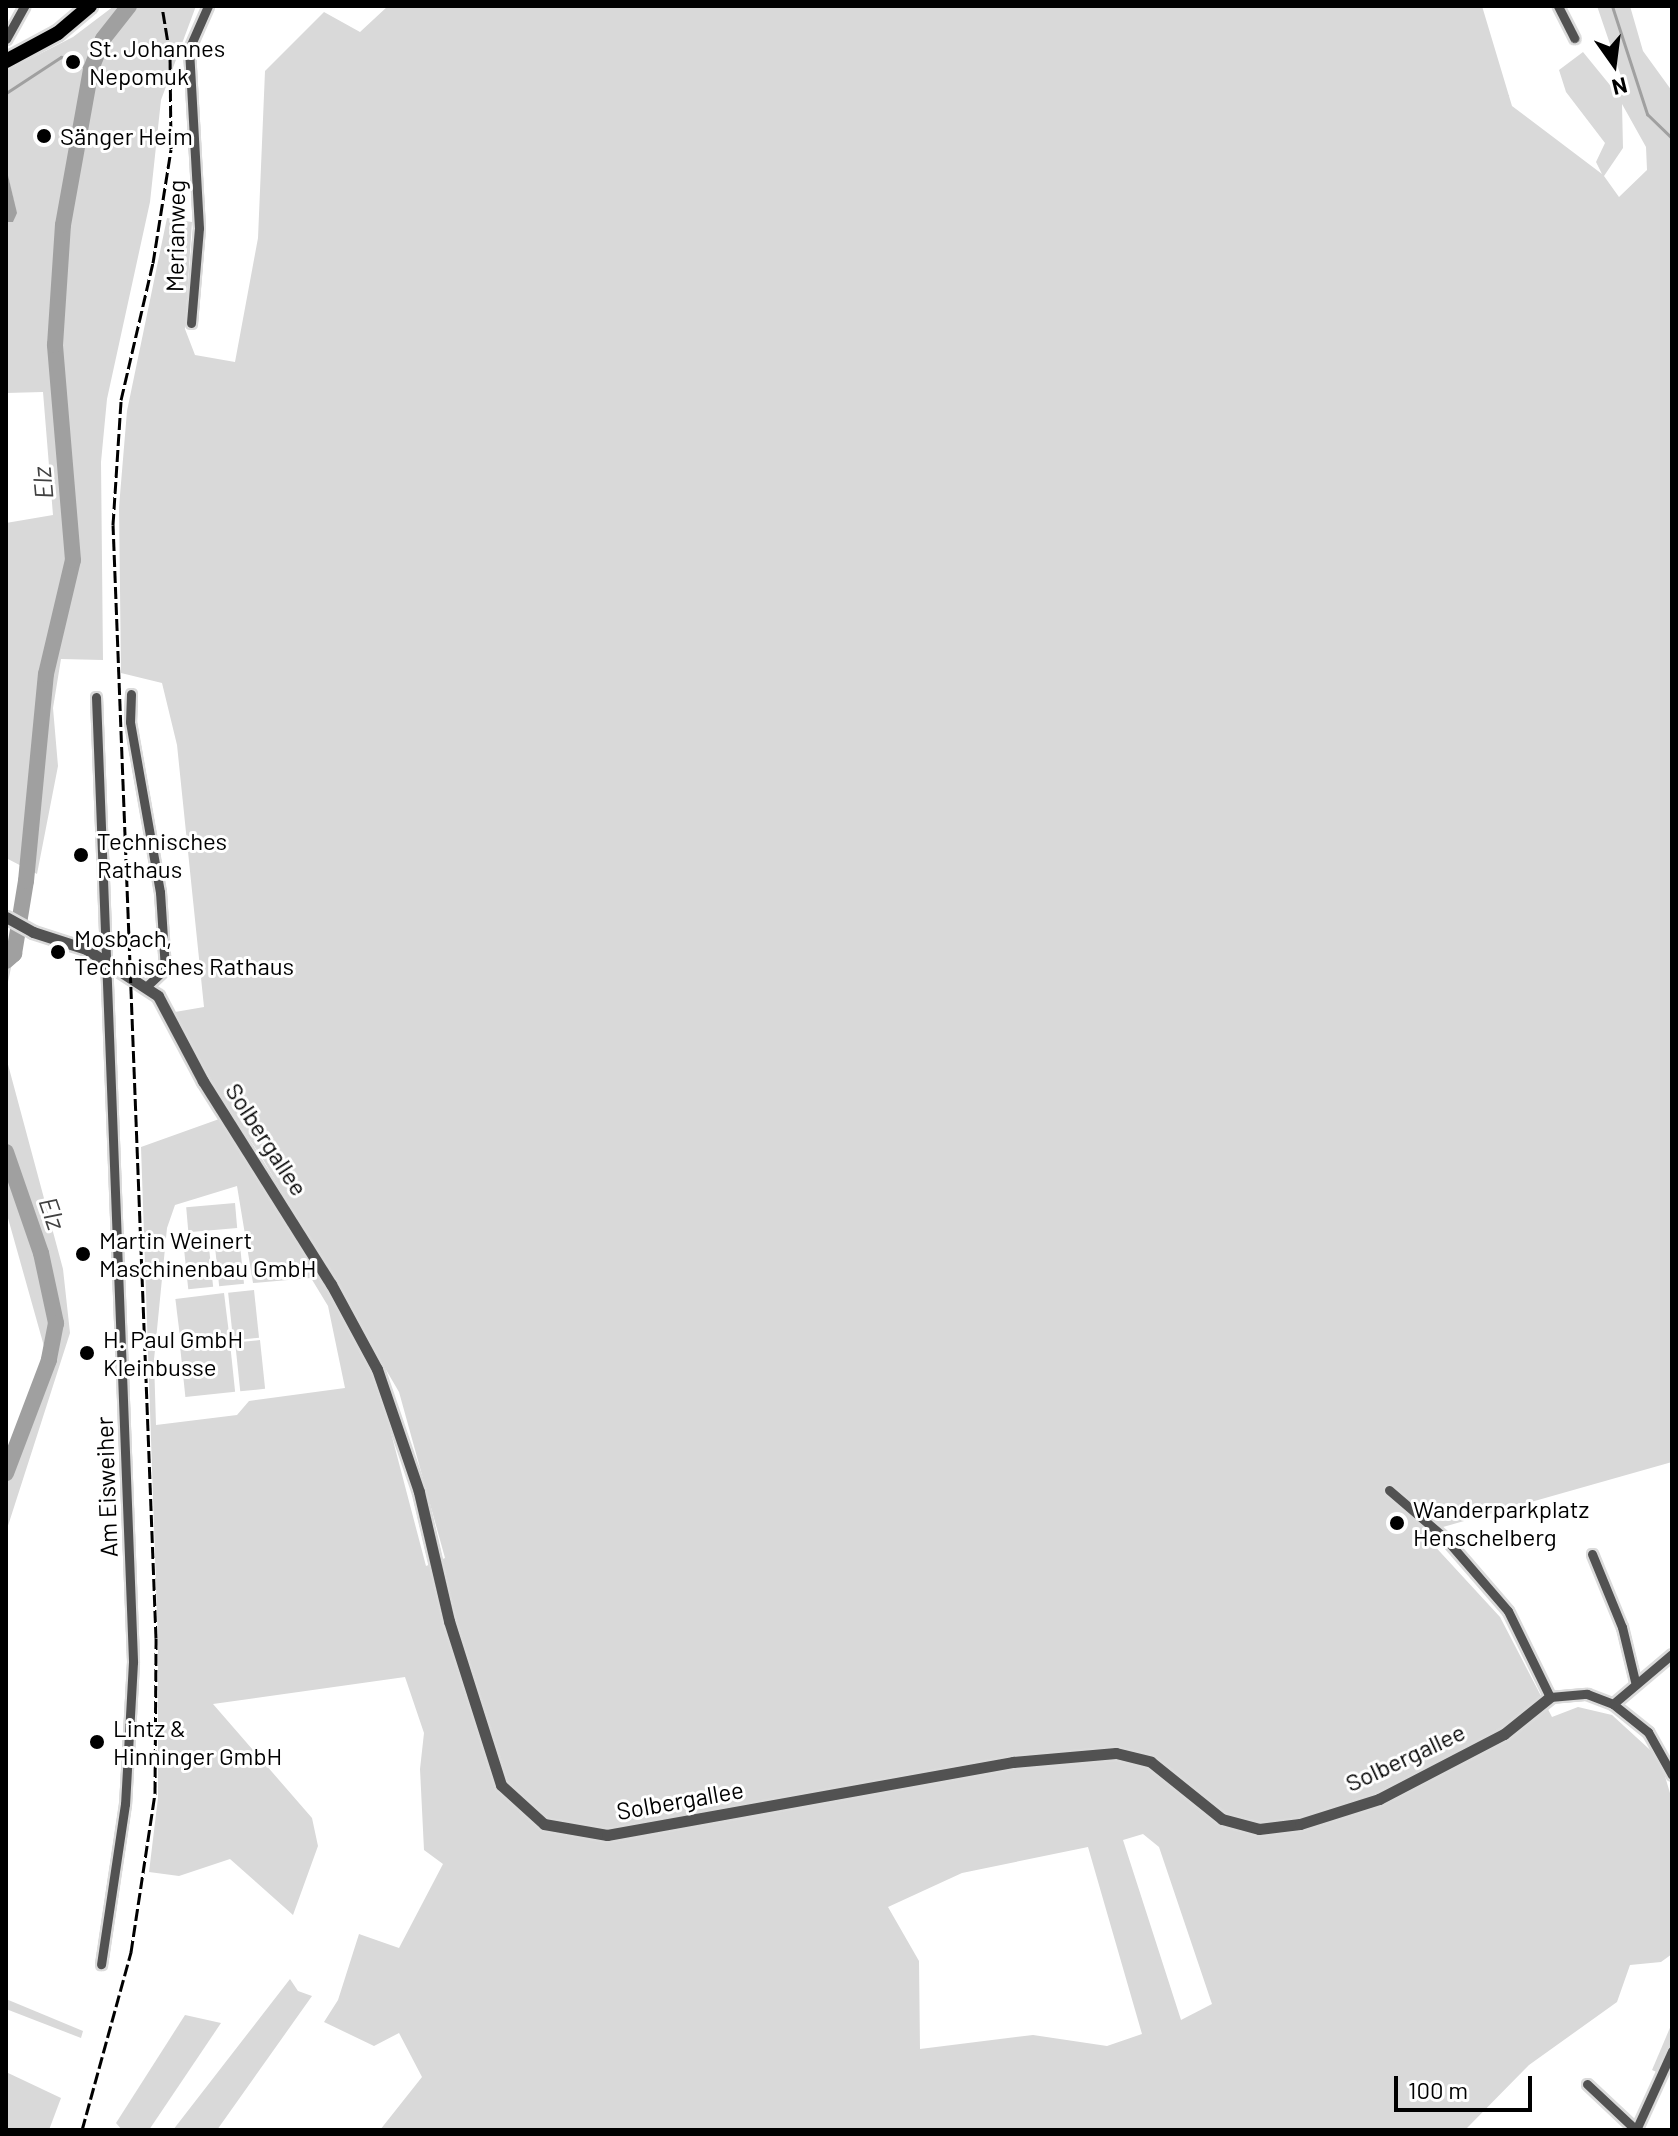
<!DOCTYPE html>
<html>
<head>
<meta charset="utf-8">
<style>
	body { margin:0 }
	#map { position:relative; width:1678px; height:2136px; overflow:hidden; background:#fff; font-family:Barlow,sans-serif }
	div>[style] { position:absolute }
	.green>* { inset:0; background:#d9d9d9; transform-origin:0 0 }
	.water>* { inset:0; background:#a0a0a0 }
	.stream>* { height:3px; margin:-1.5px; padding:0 1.5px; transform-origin:1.5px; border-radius:1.5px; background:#a0a0a0 }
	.river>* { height:16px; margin:-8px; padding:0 8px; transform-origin:8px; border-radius:8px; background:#a0a0a0 }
	.roads { filter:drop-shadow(2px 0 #dbdbdb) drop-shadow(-2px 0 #dbdbdb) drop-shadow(0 2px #dbdbdb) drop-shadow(0 -2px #dbdbdb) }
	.minor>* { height:9px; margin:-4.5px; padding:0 4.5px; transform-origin:4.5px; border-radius:4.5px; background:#525252 }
	.tertiary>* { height:11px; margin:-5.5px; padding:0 5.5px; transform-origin:5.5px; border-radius:5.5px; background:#525252 }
	.primary>* { height:14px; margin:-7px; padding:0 7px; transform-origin:7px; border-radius:7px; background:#000 }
	.rail>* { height:3px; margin-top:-1.5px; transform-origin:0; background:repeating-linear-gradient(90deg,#000 0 12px,transparent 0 16px) }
	.dots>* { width:22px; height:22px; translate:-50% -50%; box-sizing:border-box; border:4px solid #fff; border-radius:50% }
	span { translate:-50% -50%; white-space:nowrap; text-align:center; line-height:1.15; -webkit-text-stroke:6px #fff; paint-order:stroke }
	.poi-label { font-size:24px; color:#000 }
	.left { translate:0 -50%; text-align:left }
	.street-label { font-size:24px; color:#000 }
	.water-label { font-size:26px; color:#414141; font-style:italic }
	.frame { position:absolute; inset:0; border:8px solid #000; pointer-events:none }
	.north { position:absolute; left:1574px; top:24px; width:80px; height:80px; -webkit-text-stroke:6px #fff; paint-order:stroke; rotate:166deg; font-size:22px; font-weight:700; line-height:32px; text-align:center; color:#000 }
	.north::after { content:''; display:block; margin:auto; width:28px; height:36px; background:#000; clip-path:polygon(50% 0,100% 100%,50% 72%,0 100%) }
	.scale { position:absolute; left:1394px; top:2076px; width:138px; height:36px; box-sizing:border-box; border:4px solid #000; border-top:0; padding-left:10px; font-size:24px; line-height:28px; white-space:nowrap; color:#000; -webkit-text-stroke:6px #fff; paint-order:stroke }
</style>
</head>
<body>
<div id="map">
	<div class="green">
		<i style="clip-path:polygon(114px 6px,196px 6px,161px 100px,150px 202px,107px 399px,101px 462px,103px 660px,61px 659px,53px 708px,58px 766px,37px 874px,6px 858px,6px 523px,53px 515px,43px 392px,6px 393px,6px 222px,13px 222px,15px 207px,6px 167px,6px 71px,73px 37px)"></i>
		<i style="clip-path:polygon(evenodd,388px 6px,1482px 6px,1512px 106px,1602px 174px,1596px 162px,1605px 143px,1566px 92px,1559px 70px,1583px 52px,1614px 90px,1625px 88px,1597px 6px,1630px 6px,1643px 51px,1672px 91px,1672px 1462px,1443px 1527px,1430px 1541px,1500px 1617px,1552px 1717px,1578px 1707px,1612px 1715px,1660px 1759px,1672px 1800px,1672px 1954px,1661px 1962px,1630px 1965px,1617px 2002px,1529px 2065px,1467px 2128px,380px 2130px,422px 2077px,399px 2033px,374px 2046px,324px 2022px,338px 2000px,359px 1934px,399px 1948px,443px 1864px,424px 1850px,420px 1769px,424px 1733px,405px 1677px,213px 1704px,312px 1818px,318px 1846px,293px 1915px,230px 1859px,179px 1876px,149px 1872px,158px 1798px,158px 1644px,141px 1147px,222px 1118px,375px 1372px,426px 1566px,445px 1558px,399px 1392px,261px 1156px,207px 1078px,175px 1012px,204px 1007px,177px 745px,162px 683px,121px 673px,119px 507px,127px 411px,167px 218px,192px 222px,185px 329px,195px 355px,235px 362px,258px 238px,265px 71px,324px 12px,360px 32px,388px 6px,1622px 104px,1646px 147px,1647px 170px,1619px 197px,1604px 176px,1623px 148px,1622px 104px,388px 6px,237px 1186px,253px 1283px,311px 1278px,328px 1306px,345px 1388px,249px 1401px,237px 1415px,156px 1425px,154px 1360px,167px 1228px,175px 1205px,237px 1186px,388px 6px,1143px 1834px,1159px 1847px,1212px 2004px,1181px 2020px,1123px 1840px,1143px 1834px,388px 6px,1088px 1847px,1142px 2034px,1107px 2046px,1033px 2035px,920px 2049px,919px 1961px,888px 1907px,962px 1873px,1088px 1847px)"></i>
		<i style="clip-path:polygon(6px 942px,14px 954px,6px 991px)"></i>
		<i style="clip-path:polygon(6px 1057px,63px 1269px,70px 1333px,6px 1532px,6px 1461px,47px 1357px,6px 1211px)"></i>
		<i style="left:235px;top:1203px;width:25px;height:49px;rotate:85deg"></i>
		<i style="left:239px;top:1236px;width:48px;height:25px;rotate:84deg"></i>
		<i style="left:208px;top:1238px;width:49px;height:25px;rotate:84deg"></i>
		<i style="left:254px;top:1290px;width:48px;height:26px;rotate:84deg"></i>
		<i style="left:224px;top:1293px;width:48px;height:49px;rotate:83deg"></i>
		<i style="left:260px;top:1340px;width:49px;height:25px;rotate:84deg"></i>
		<i style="left:230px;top:1343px;width:49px;height:50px;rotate:84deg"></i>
		<i style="clip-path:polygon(290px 1979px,298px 1991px,312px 1996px,217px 2130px,173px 2130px)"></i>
		<i style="clip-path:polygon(6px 1999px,83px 2031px,81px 2038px,6px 2009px)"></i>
		<i style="clip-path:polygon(185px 2015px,221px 2023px,149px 2130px,122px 2130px,116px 2123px)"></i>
		<i style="clip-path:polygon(1672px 2023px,1672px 2051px,1661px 2074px,1652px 2070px)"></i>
		<i style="clip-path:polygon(6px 2072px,61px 2098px,49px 2130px,6px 2130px)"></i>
	</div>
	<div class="water">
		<i style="clip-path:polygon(6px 167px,17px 213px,13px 222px,6px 222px)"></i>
	</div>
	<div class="stream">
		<i style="left:1612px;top:6px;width:114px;rotate:72deg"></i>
		<i style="left:1647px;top:114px;width:35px;rotate:44deg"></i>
		<i style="left:6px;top:93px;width:66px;rotate:-33.2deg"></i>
		<i style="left:61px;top:57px;width:32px;rotate:22deg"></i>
	</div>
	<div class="river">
		<i style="left:6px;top:961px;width:11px;rotate:-41deg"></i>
		<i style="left:14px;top:954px;width:74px;rotate:-80.7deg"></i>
		<i style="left:26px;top:881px;width:208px;rotate:-84.5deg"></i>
		<i style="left:46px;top:674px;width:117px;rotate:-76.7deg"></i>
		<i style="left:73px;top:560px;width:216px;rotate:-94.8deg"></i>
		<i style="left:55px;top:345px;width:120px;rotate:-86.2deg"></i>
		<i style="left:63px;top:225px;width:158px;rotate:-79.8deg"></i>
		<i style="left:91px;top:69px;width:32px;rotate:-68deg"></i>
		<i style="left:103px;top:39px;width:42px;rotate:-51.8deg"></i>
		<i style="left:6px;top:1152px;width:107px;rotate:70.9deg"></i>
		<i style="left:41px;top:1253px;width:72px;rotate:77.9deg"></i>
		<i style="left:56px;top:1323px;width:38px;rotate:101deg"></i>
		<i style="left:49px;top:1360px;width:121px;rotate:110.8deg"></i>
	</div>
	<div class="roads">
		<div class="minor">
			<i style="left:1558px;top:6px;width:36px;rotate:63deg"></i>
			<i style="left:6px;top:39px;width:38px;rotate:-61deg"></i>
			<i style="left:191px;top:323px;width:95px;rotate:-85.2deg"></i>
			<i style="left:199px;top:228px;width:179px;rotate:-93.2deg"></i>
			<i style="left:189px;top:49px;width:47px;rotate:-66.2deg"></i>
			<i style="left:131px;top:694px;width:28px;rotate:92deg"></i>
			<i style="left:130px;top:722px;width:173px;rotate:80deg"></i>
			<i style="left:160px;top:892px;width:77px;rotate:86.3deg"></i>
			<i style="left:165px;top:969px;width:23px;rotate:137deg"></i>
			<i style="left:96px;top:697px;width:966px;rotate:87.8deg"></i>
			<i style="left:133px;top:1662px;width:142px;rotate:93.2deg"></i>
			<i style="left:125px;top:1804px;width:162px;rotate:98.5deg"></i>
			<i style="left:1389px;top:1490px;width:74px;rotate:40.6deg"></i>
			<i style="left:1445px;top:1538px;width:96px;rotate:49.2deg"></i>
			<i style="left:1508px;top:1611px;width:96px;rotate:64deg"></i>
			<i style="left:1550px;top:1697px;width:37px;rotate:-5deg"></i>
			<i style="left:1587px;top:1694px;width:28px;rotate:21deg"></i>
			<i style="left:1613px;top:1704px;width:45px;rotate:38.7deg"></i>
			<i style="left:1648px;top:1732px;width:49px;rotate:60.8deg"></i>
			<i style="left:1592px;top:1554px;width:79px;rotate:67.7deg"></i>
			<i style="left:1622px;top:1627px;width:56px;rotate:76.5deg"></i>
			<i style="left:1613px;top:1704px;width:77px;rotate:-40.3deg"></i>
			<i style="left:1587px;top:2084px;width:67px;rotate:43.2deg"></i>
			<i style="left:1636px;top:2130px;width:87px;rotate:-65.5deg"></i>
		</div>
		<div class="tertiary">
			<i style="left:6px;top:917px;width:31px;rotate:29deg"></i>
			<i style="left:33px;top:932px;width:56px;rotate:17.8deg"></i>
			<i style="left:86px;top:949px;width:86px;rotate:33.1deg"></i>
			<i style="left:158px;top:996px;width:96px;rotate:62.1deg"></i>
			<i style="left:203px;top:1081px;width:240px;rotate:57.8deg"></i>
			<i style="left:331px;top:1284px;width:97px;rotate:61.6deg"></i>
			<i style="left:377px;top:1369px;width:130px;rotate:71.1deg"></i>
			<i style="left:419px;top:1492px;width:132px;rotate:76.9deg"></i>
			<i style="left:449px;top:1621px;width:172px;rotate:72.4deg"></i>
			<i style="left:501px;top:1785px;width:58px;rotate:42.2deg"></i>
			<i style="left:544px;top:1824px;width:64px;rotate:9.9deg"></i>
			<i style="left:607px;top:1835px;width:413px;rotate:-10.2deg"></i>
			<i style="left:1013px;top:1762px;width:103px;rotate:-5deg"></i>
			<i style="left:1116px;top:1753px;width:36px;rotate:14deg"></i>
			<i style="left:1151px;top:1762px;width:91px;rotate:38.8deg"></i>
			<i style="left:1222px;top:1819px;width:38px;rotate:15deg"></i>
			<i style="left:1259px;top:1829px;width:41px;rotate:-7deg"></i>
			<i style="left:1300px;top:1824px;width:83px;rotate:-17.6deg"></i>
			<i style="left:1379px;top:1799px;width:141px;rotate:-27.5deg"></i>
			<i style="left:1504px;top:1734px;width:59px;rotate:-38.8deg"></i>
		</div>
		<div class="primary">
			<i style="left:6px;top:61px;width:59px;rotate:-28.3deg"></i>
			<i style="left:58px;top:33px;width:42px;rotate:-40.2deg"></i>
		</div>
	</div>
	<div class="rail">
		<i style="left:82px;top:2130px;width:185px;rotate:-74.6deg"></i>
		<i style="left:131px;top:1952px;width:161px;rotate:-81.4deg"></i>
		<i style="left:155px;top:1793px;width:155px;rotate:-89.6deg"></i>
		<i style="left:156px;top:1638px;width:1114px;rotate:-92.21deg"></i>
		<i style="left:113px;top:525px;width:125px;rotate:-86.3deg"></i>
		<i style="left:121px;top:400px;width:141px;rotate:-76.9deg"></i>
		<i style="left:153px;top:263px;width:115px;rotate:-81deg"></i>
		<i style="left:171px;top:149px;width:94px;rotate:-90.6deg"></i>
		<i style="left:170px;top:55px;width:50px;rotate:-99.3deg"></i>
	</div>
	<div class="dots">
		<i style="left:73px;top:62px;background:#000"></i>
		<i style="left:44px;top:136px;background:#000"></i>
		<i style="left:81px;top:855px;background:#000"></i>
		<i style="left:58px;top:952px;background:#000"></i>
		<i style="left:83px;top:1254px;background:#000"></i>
		<i style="left:87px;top:1353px;background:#000"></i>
		<i style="left:1397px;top:1523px;background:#000"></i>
		<i style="left:97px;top:1742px;background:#000"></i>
	</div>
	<div class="poi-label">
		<span class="left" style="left:89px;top:62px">St. Johannes<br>Nepomuk</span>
		<span class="left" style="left:60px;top:136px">Sänger Heim</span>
		<span class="left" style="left:97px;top:855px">Technisches<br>Rathaus</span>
		<span class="left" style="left:74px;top:952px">Mosbach,<br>Technisches Rathaus</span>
		<span class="left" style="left:99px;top:1254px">Martin Weinert<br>Maschinenbau GmbH</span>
		<span class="left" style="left:103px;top:1353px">H. Paul GmbH<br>Kleinbusse</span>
		<span class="left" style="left:1413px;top:1523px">Wanderparkplatz<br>Henschelberg</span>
		<span class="left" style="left:113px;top:1742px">Lintz &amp;<br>Hinninger GmbH</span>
	</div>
	<div class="street-label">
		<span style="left:175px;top:236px;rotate:-89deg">Merianweg</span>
		<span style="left:267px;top:1139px;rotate:57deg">Solbergallee</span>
		<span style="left:106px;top:1487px;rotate:-92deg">Am Eisweiher</span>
		<span style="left:1405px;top:1757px;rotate:-25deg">Solbergallee</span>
		<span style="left:680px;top:1800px;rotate:-10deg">Solbergallee</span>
	</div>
	<div class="water-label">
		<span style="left:42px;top:483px;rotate:-95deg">Elz</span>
		<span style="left:53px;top:1213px;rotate:71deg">Elz</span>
	</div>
	<div class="frame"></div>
	<div class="north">N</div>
	<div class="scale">100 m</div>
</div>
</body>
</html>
